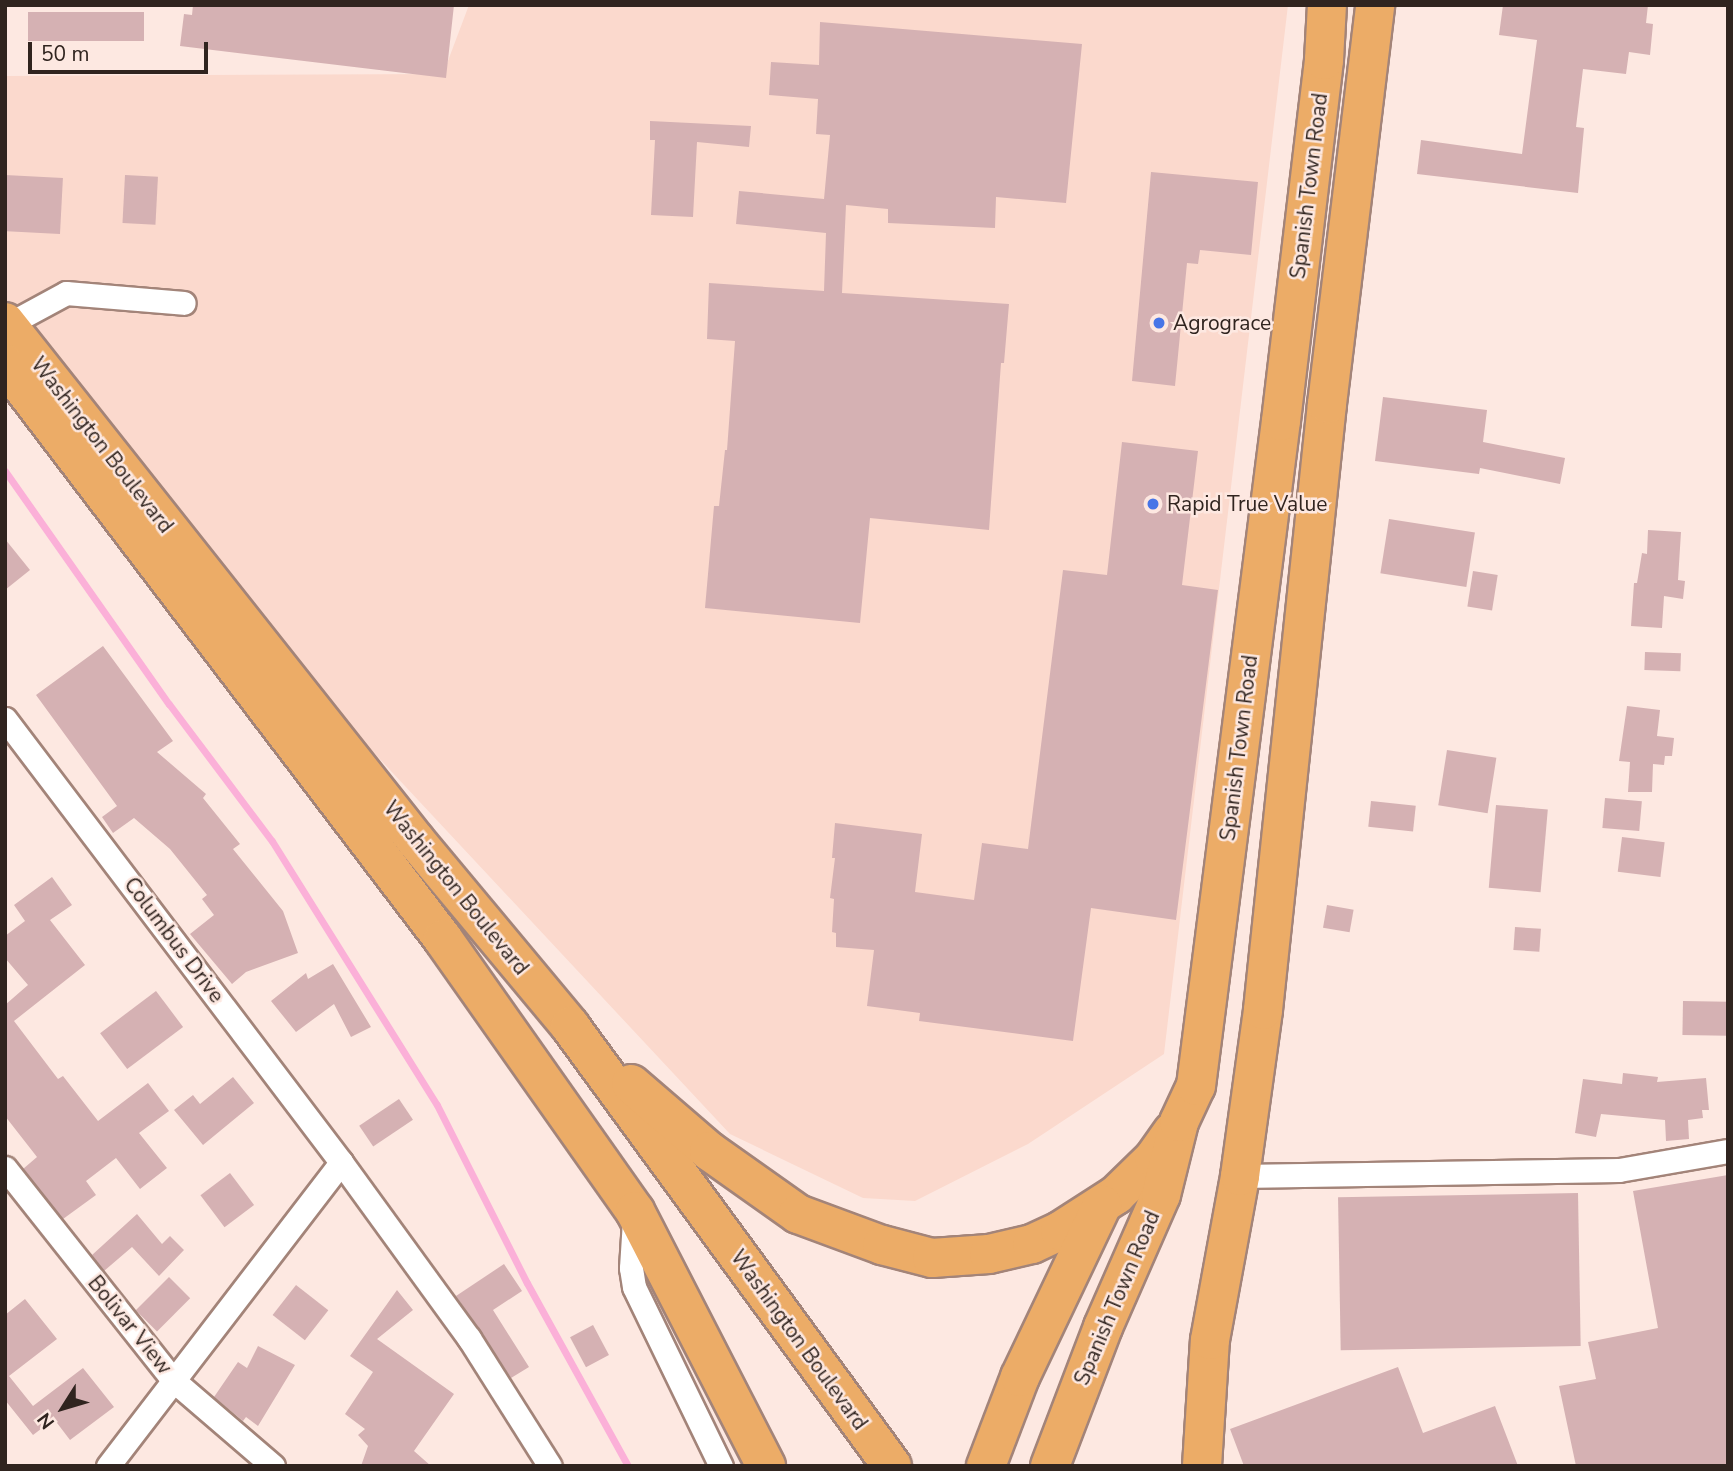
<!DOCTYPE html>
<html>
<head>
<meta charset="utf-8">
<style>
	body { margin:0 }
	#map { position:relative; width:1733px; height:1471px; overflow:hidden; background:#fde8e1; font-family:"Nunito Sans",sans-serif }
	div>[style] { position:absolute }
	.built>* { inset:0; background:#fbd9cd }
	.stream>* { height:7px; margin:-3.5px; padding:0 3.5px; transform-origin:3.5px; border-radius:3.5px; background:#fbb0d8 }
	.building>* { inset:0; background:#d5b1b3; transform-origin:0 0 }
	.roads { filter:drop-shadow(2px 0 #a38479) drop-shadow(-2px 0 #a38479) drop-shadow(0 2px #a38479) drop-shadow(0 -2px #a38479) }
	.street>* { height:23px; margin:-11.5px; padding:0 11.5px; transform-origin:11.5px; border-radius:11.5px; background:#fff }
	.highway>* { height:38px; margin:-19px; padding:0 19px; transform-origin:19px; border-radius:19px; background:#ecac67 }
	.dots>* { width:19px; height:19px; translate:-50% -50%; box-sizing:border-box; border:4px solid #fde8e1; border-radius:50% }
	span { translate:-50% -50%; white-space:nowrap; text-align:center; line-height:1.15; -webkit-text-stroke:5px #fde8e1; paint-order:stroke }
	.street-label { font-size:21px; color:#30241f }
	.poi-label { font-size:21px; color:#30241f }
	.left { translate:0 -50%; text-align:left }
	.frame { position:absolute; inset:0; border:7px solid #30241f; pointer-events:none }
	.north { position:absolute; left:28px; top:1373px; width:70px; height:70px; -webkit-text-stroke:5px #fde8e1; paint-order:stroke; rotate:233deg; font-size:19px; font-weight:700; line-height:28px; text-align:center; color:#30241f }
	.north::after { content:''; display:block; margin:auto; width:24px; height:32px; background:#30241f; clip-path:polygon(50% 0,100% 100%,50% 72%,0 100%) }
	.scale { position:absolute; left:28px; top:42px; width:180px; height:32px; box-sizing:border-box; border:4px solid #30241f; border-top:0; padding-left:9px; font-size:21px; line-height:24px; white-space:nowrap; color:#30241f; -webkit-text-stroke:5px #fde8e1; paint-order:stroke }
</style>
</head>
<body>
<div id="map">
	<div class="built">
		<i style="clip-path:polygon(469px 5px,1288px 5px,1164px 1054px,1028px 1144px,915px 1201px,863px 1198px,730px 1134px,206px 573px,5px 305px,5px 76px,443px 74px)"></i>
	</div>
	<div class="stream">
		<i style="left:5px;top:471px;width:285px;rotate:54.9deg"></i>
		<i style="left:169px;top:704px;width:171px;rotate:53.1deg"></i>
		<i style="left:272px;top:841px;width:311px;rotate:58deg"></i>
		<i style="left:437px;top:1105px;width:199px;rotate:63.2deg"></i>
		<i style="left:527px;top:1283px;width:209px;rotate:61.1deg"></i>
	</div>
	<div class="building">
		<i style="clip-path:polygon(193px 5px,454px 5px,446px 78px,180px 46px,184px 14px,192px 15px)"></i>
		<i style="clip-path:polygon(1503px 5px,1648px 5px,1646px 23px,1653px 24px,1650px 55px,1629px 52px,1626px 74px,1583px 69px,1576px 127px,1584px 128px,1578px 193px,1417px 174px,1421px 140px,1522px 154px,1537px 40px,1499px 35px)"></i>
		<i style="left:28px;top:12px;width:116px;height:29px"></i>
		<i style="clip-path:polygon(820px 22px,1082px 44px,1066px 203px,996px 197px,995px 228px,888px 223px,888px 209px,846px 205px,842px 293px,1009px 304px,1004px 363px,1001px 363px,989px 530px,870px 518px,860px 623px,705px 608px,714px 506px,719px 506px,725px 450px,727px 450px,735px 341px,707px 339px,709px 283px,824px 291px,826px 233px,736px 224px,739px 191px,824px 199px,830px 135px,816px 134px,818px 99px,769px 95px,771px 62px,819px 65px)"></i>
		<i style="clip-path:polygon(650px 121px,751px 126px,749px 147px,697px 142px,693px 217px,651px 215px,655px 140px,650px 140px)"></i>
		<i style="clip-path:polygon(1151px 172px,1258px 182px,1251px 255px,1200px 250px,1198px 264px,1187px 263px,1175px 386px,1132px 381px)"></i>
		<i style="left:5px;top:175px;width:58px;height:56px;rotate:3deg"></i>
		<i style="left:125px;top:175px;width:33px;height:48px;rotate:3deg"></i>
		<i style="clip-path:polygon(1383px 397px,1487px 410px,1483px 442px,1565px 458px,1560px 484px,1480px 468px,1479px 474px,1375px 461px)"></i>
		<i style="clip-path:polygon(1122px 442px,1198px 451px,1182px 585px,1218px 590px,1176px 920px,1091px 908px,1073px 1041px,919px 1021px,920px 1013px,867px 1006px,874px 950px,836px 947px,836px 933px,832px 932px,834px 899px,830px 898px,835px 858px,832px 858px,835px 823px,922px 834px,915px 892px,974px 900px,982px 843px,1028px 849px,1063px 570px,1107px 575px)"></i>
		<i style="left:1389px;top:519px;width:87px;height:55px;rotate:9deg"></i>
		<i style="clip-path:polygon(1648px 530px,1681px 532px,1678px 580px,1685px 581px,1683px 599px,1664px 596px,1662px 628px,1631px 626px,1634px 583px,1637px 583px,1642px 553px,1647px 554px)"></i>
		<i style="clip-path:polygon(5px 539px,30px 570px,5px 590px)"></i>
		<i style="left:1473px;top:571px;width:25px;height:36px;rotate:9deg"></i>
		<i style="clip-path:polygon(103px 646px,173px 741px,157px 752px,206px 794px,203px 798px,240px 844px,233px 849px,283px 911px,298px 953px,246px 972px,232px 984px,190px 934px,214px 915px,202px 899px,207px 895px,170px 849px,134px 818px,113px 833px,102px 817px,117px 806px,36px 695px)"></i>
		<i style="left:1645px;top:652px;width:36px;height:18px;rotate:2deg"></i>
		<i style="clip-path:polygon(1627px 706px,1660px 710px,1657px 736px,1674px 738px,1672px 756px,1665px 756px,1664px 765px,1653px 764px,1652px 792px,1628px 792px,1630px 762px,1619px 761px)"></i>
		<i style="left:1447px;top:750px;width:50px;height:56px;rotate:9deg"></i>
		<i style="left:1605px;top:798px;width:37px;height:30px;rotate:5deg"></i>
		<i style="left:1371px;top:801px;width:45px;height:26px;rotate:6deg"></i>
		<i style="left:1496px;top:805px;width:52px;height:83px;rotate:5deg"></i>
		<i style="left:1622px;top:837px;width:43px;height:35px;rotate:7deg"></i>
		<i style="clip-path:polygon(52px 877px,72px 905px,50px 920px,85px 965px,14px 1021px,58px 1079px,63px 1076px,98px 1121px,148px 1083px,169px 1111px,139px 1133px,167px 1168px,140px 1189px,116px 1158px,86px 1181px,96px 1195px,63px 1219px,23px 1169px,37px 1157px,5px 1116px,5px 1005px,28px 985px,5px 958px,5px 936px,25px 921px,14px 905px)"></i>
		<i style="left:1327px;top:905px;width:27px;height:23px;rotate:10deg"></i>
		<i style="left:1515px;top:927px;width:26px;height:23px;rotate:4deg"></i>
		<i style="clip-path:polygon(333px 964px,371px 1027px,351px 1037px,334px 1004px,296px 1032px,271px 1001px,306px 973px,308px 979px)"></i>
		<i style="left:156px;top:991px;width:45px;height:70px;rotate:53deg"></i>
		<i style="left:1683px;top:1001px;width:45px;height:34px;rotate:1deg"></i>
		<i style="clip-path:polygon(1623px 1073px,1658px 1077px,1657px 1082px,1706px 1078px,1709px 1110px,1702px 1110px,1703px 1118px,1688px 1120px,1689px 1139px,1666px 1141px,1665px 1120px,1601px 1114px,1596px 1137px,1575px 1133px,1583px 1079px,1622px 1084px)"></i>
		<i style="clip-path:polygon(233px 1077px,254px 1103px,203px 1145px,174px 1110px,193px 1095px,200px 1104px)"></i>
		<i style="left:399px;top:1099px;width:25px;height:48px;rotate:56deg"></i>
		<i style="left:230px;top:1173px;width:40px;height:37px;rotate:53deg"></i>
		<i style="clip-path:polygon(1728px 1175px,1728px 1466px,1576px 1466px,1559px 1386px,1596px 1379px,1588px 1342px,1658px 1328px,1633px 1191px)"></i>
		<i style="left:1578px;top:1193px;width:153px;height:240px;rotate:89deg"></i>
		<i style="clip-path:polygon(137px 1214px,162px 1244px,170px 1236px,184px 1250px,159px 1276px,132px 1247px,104px 1271px,92px 1255px)"></i>
		<i style="clip-path:polygon(504px 1264px,522px 1291px,493px 1310px,529px 1367px,511px 1378px,456px 1296px)"></i>
		<i style="left:169px;top:1277px;width:30px;height:47px;rotate:45deg"></i>
		<i style="left:296px;top:1285px;width:41px;height:38px;rotate:38deg"></i>
		<i style="clip-path:polygon(397px 1290px,413px 1310px,377px 1339px,454px 1394px,414px 1451px,431px 1466px,361px 1466px,368px 1446px,358px 1435px,365px 1429px,345px 1414px,373px 1372px,350px 1356px)"></i>
		<i style="clip-path:polygon(25px 1299px,57px 1339px,9px 1376px,33px 1406px,83px 1368px,114px 1407px,70px 1440px,54px 1419px,33px 1435px,5px 1400px,5px 1315px)"></i>
		<i style="left:593px;top:1325px;width:34px;height:26px;rotate:62deg"></i>
		<i style="clip-path:polygon(258px 1346px,295px 1365px,258px 1426px,246px 1417px,243px 1421px,214px 1397px,238px 1362px,247px 1368px)"></i>
		<i style="clip-path:polygon(1398px 1367px,1423px 1433px,1495px 1406px,1518px 1466px,1244px 1466px,1230px 1429px)"></i>
	</div>
	<div class="roads">
		<div class="street">
			<i style="left:7px;top:325px;width:67px;rotate:-28.5deg"></i>
			<i style="left:66px;top:293px;width:118px;rotate:4.8deg"></i>
			<i style="left:5px;top:719px;width:556px;rotate:52.82deg"></i>
			<i style="left:341px;top:1162px;width:218px;rotate:54deg"></i>
			<i style="left:469px;top:1338px;width:151px;rotate:57.7deg"></i>
			<i style="left:5px;top:1168px;width:270px;rotate:51.6deg"></i>
			<i style="left:173px;top:1380px;width:132px;rotate:40.7deg"></i>
			<i style="left:1240px;top:1176px;width:379px;rotate:-0.9deg"></i>
			<i style="left:1619px;top:1170px;width:111px;rotate:-9.9deg"></i>
			<i style="left:634px;top:1220px;width:48px;rotate:93.6deg"></i>
			<i style="left:631px;top:1268px;width:19px;rotate:81deg"></i>
			<i style="left:634px;top:1287px;width:199px;rotate:64.1deg"></i>
			<i style="left:108px;top:1466px;width:383px;rotate:-52.5deg"></i>
		</div>
		<div class="highway">
			<i style="left:5px;top:322px;width:662px;rotate:51.62deg"></i>
			<i style="left:416px;top:841px;width:241px;rotate:50.2deg"></i>
			<i style="left:570px;top:1026px;width:545px;rotate:53.8deg"></i>
			<i style="left:5px;top:364px;width:723px;rotate:52.7deg"></i>
			<i style="left:443px;top:939px;width:333px;rotate:54.8deg"></i>
			<i style="left:635px;top:1211px;width:287px;rotate:62.8deg"></i>
			<i style="left:631px;top:1084px;width:103px;rotate:40.7deg"></i>
			<i style="left:709px;top:1151px;width:109px;rotate:35.3deg"></i>
			<i style="left:798px;top:1214px;width:90px;rotate:20.3deg"></i>
			<i style="left:882px;top:1245px;width:52px;rotate:14.6deg"></i>
			<i style="left:932px;top:1258px;width:57px;rotate:-4deg"></i>
			<i style="left:989px;top:1254px;width:44px;rotate:-13.1deg"></i>
			<i style="left:1032px;top:1244px;width:31px;rotate:-25deg"></i>
			<i style="left:1060px;top:1231px;width:67px;rotate:-32.7deg"></i>
			<i style="left:1116px;top:1195px;width:53px;rotate:-44.2deg"></i>
			<i style="left:1154px;top:1158px;width:32px;rotate:-55deg"></i>
			<i style="left:986px;top:1466px;width:95px;rotate:-69.1deg"></i>
			<i style="left:1020px;top:1377px;width:191px;rotate:-64.5deg"></i>
			<i style="left:1050px;top:1466px;width:149px;rotate:-69.1deg"></i>
			<i style="left:1103px;top:1327px;width:144px;rotate:-66.3deg"></i>
			<i style="left:1161px;top:1195px;width:75px;rotate:-76.1deg"></i>
			<i style="left:1179px;top:1122px;width:40px;rotate:-65deg"></i>
			<i style="left:1196px;top:1086px;width:670px;rotate:-82.72deg"></i>
			<i style="left:1281px;top:421px;width:364px;rotate:-83.2deg"></i>
			<i style="left:1324px;top:60px;width:55px;rotate:-86.9deg"></i>
			<i style="left:1202px;top:1466px;width:126px;rotate:-86.4deg"></i>
			<i style="left:1210px;top:1340px;width:167px;rotate:-79.6deg"></i>
			<i style="left:1240px;top:1176px;width:168px;rotate:-82.1deg"></i>
			<i style="left:1263px;top:1010px;width:609px;rotate:-83.97deg"></i>
			<i style="left:1327px;top:404px;width:402px;rotate:-83.1deg"></i>
		</div>
	</div>
	<div class="dots">
		<i style="left:1159px;top:323px;background:#4775e7"></i>
		<i style="left:1153px;top:504px;background:#4775e7"></i>
	</div>
	<div class="street-label">
		<span style="left:1309px;top:186px;rotate:-83deg">Spanish Town Road</span>
		<span style="left:102px;top:445px;rotate:52deg">Washington Boulevard</span>
		<span style="left:1239px;top:748px;rotate:-83deg">Spanish Town Road</span>
		<span style="left:456px;top:888px;rotate:51deg">Washington Boulevard</span>
		<span style="left:174px;top:940px;rotate:53deg">Columbus Drive</span>
		<span style="left:1117px;top:1298px;rotate:-67deg">Spanish Town Road</span>
		<span style="left:130px;top:1325px;rotate:51deg">Bolivar View</span>
		<span style="left:799px;top:1340px;rotate:54deg">Washington Boulevard</span>
	</div>
	<div class="poi-label">
		<span class="left" style="left:1173px;top:323px">Agrograce</span>
		<span class="left" style="left:1167px;top:504px">Rapid True Value</span>
	</div>
	<div class="frame"></div>
	<div class="north">N</div>
	<div class="scale">50 m</div>
</div>
</body>
</html>
